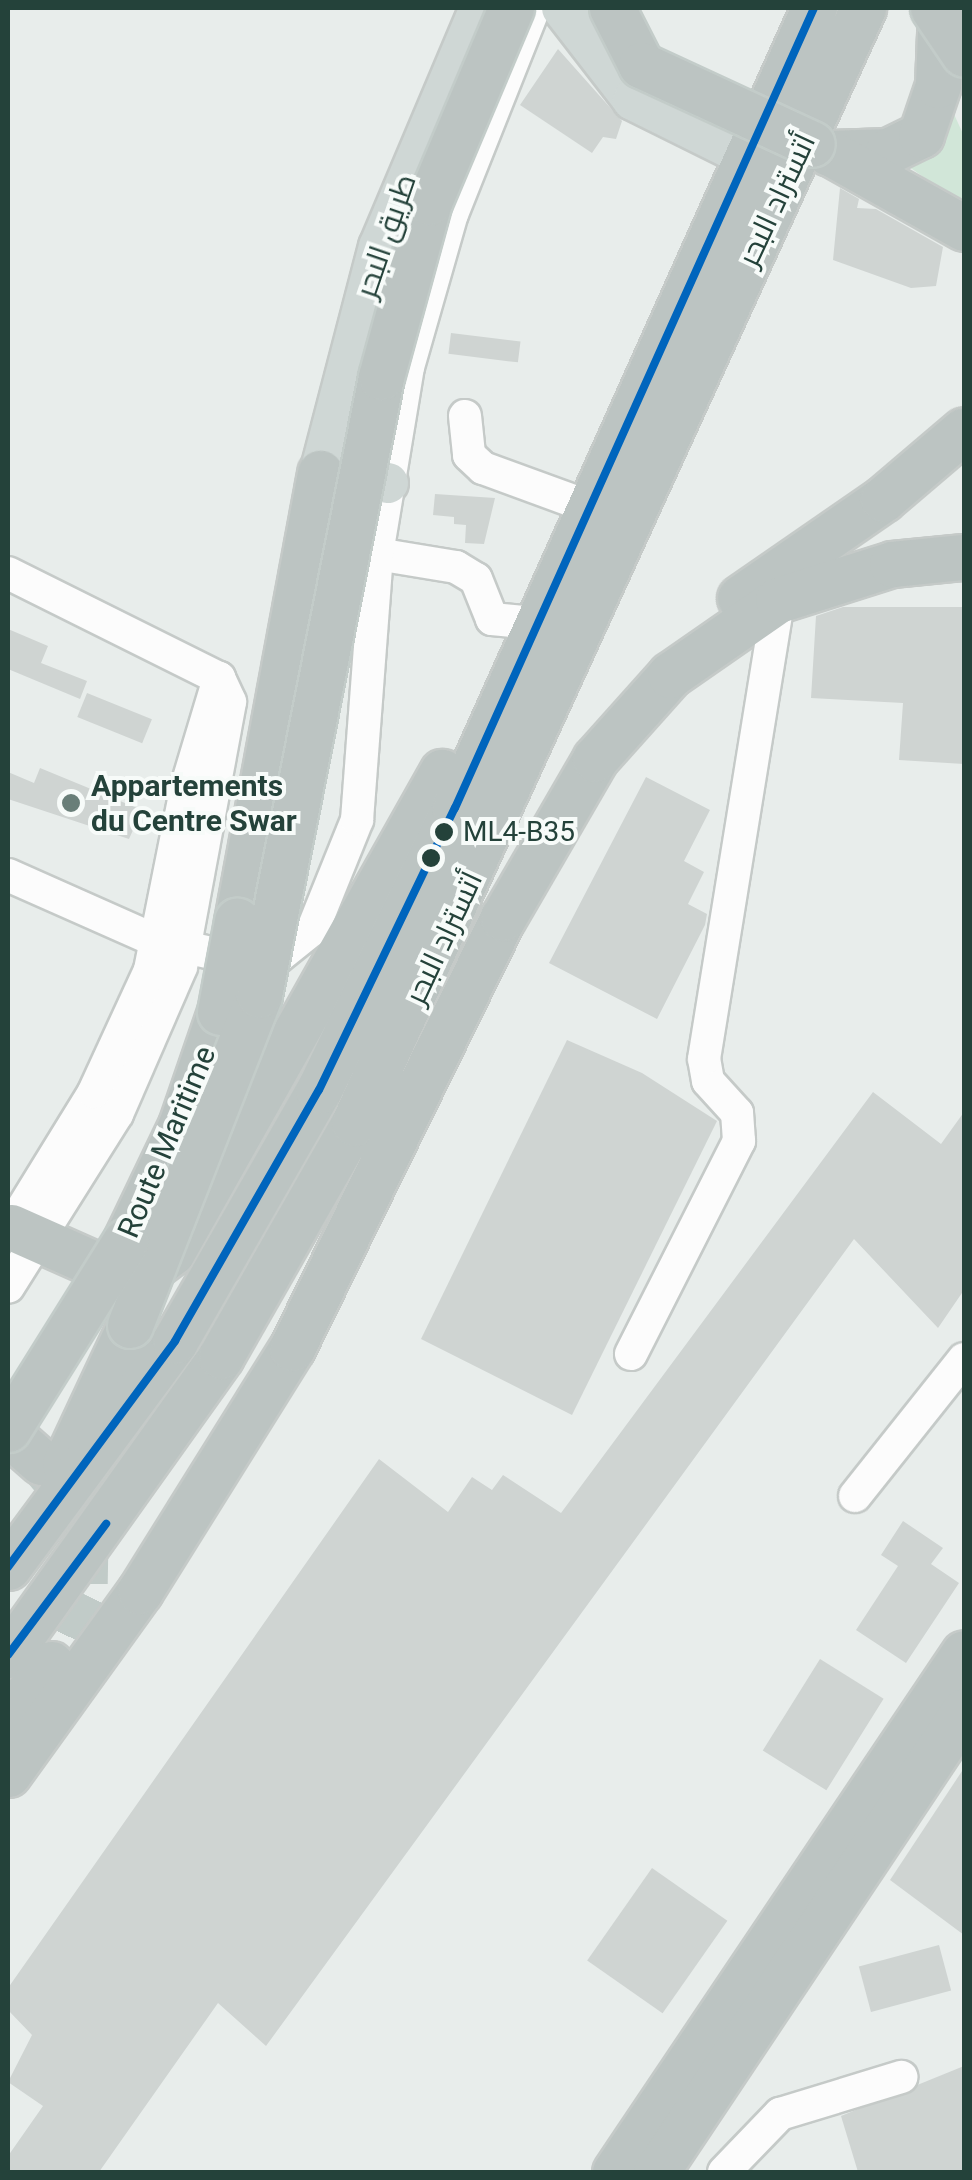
<!DOCTYPE html>
<html>
<head>
<meta charset="utf-8">
<style>
	body { margin:0 }
	#map { position:relative; width:972px; height:2180px; overflow:hidden; background:#e8edeb; font-family:Roboto,Cairo,sans-serif }
	div>[style] { position:absolute }
	.green>* { inset:0; background:#d1e6d8 }
	.building>* { inset:0; background:#cfd4d2; transform-origin:0 0 }
	.highway-tunnel>* { height:45px; margin-top:-22.5px; transform-origin:0; background:repeating-linear-gradient(90deg,#c1cbc8 0 45px,transparent 0 67px) }
	.roads { filter:drop-shadow(2px 0 #c5cac8) drop-shadow(-2px 0 #c5cac8) drop-shadow(0 2px #c5cac8) drop-shadow(0 -2px #c5cac8) }
	.minor>* { height:32px; margin:-16px; padding:0 16px; transform-origin:16px; border-radius:16px; background:#fcfcfc }
	.major>* { height:40px; margin:-20px; padding:0 20px; transform-origin:20px; border-radius:20px; background:#cfd7d5 }
	.highway>* { height:45px; margin:-22.5px; padding:0 22.5px; transform-origin:22.5px; border-radius:22.5px; background:#bcc4c2 }
	.bridges { filter:drop-shadow(2px 0 #c3ccc9) drop-shadow(-2px 0 #c3ccc9) drop-shadow(0 2px #c3ccc9) drop-shadow(0 -2px #c3ccc9) }
	.highway-bridge>* { height:45px; margin:-22.5px; padding:0 22.5px; transform-origin:22.5px; border-radius:22.5px; background:#bcc4c2 }
	.bus-1>* { height:8px; margin:-4px; padding:0 4px; transform-origin:4px; border-radius:4px; background:#0065bd }
	.dots>* { width:28px; height:28px; translate:-50% -50%; box-sizing:border-box; border:5px solid #f7fbf9; border-radius:50% }
	span { translate:-50% -50%; white-space:nowrap; text-align:center; line-height:1.15; -webkit-text-stroke:8px #f7fbf9; paint-order:stroke }
	.bus-label { font-size:28px; color:#24423a }
	.left { translate:0 -50%; text-align:left }
	.street-label { font-size:30px; color:#24423a }
	.poi-label { font-size:30px; color:#24423a; font-weight:700 }
	.frame { position:absolute; inset:0; border:10px solid #24423a; pointer-events:none }
</style>
</head>
<body>
<div id="map">
	<div class="green">
		<i style="clip-path:polygon(953px 112px,964px 136px,964px 206px,908px 166px,938px 151px)"></i>
	</div>
	<div class="building">
		<i style="clip-path:polygon(558px 49px,622px 121px,616px 139px,603px 137px,592px 153px,520px 105px)"></i>
		<i style="clip-path:polygon(840px 188px,859px 199px,857px 208px,876px 209px,943px 247px,936px 286px,911px 288px,833px 260px)"></i>
		<i style="left:451px;top:333px;width:70px;height:21px;rotate:7deg"></i>
		<i style="clip-path:polygon(435px 494px,495px 498px,484px 544px,465px 543px,466px 525px,454px 524px,454px 517px,433px 515px)"></i>
		<i style="clip-path:polygon(843px 607px,964px 607px,964px 764px,899px 760px,903px 703px,811px 698px,816px 616px)"></i>
		<i style="clip-path:polygon(8px 629px,48px 646px,41px 663px,87px 681px,80px 699px,8px 669px)"></i>
		<i style="left:87px;top:693px;width:70px;height:26px;rotate:22deg"></i>
		<i style="clip-path:polygon(40px 768px,142px 810px,129px 839px,8px 799px,8px 772px,34px 783px)"></i>
		<i style="clip-path:polygon(646px 777px,710px 810px,684px 861px,704px 872px,688px 904px,707px 914px,705px 925px,657px 1019px,549px 963px)"></i>
		<i style="clip-path:polygon(567px 1040px,642px 1073px,717px 1121px,572px 1415px,421px 1339px)"></i>
		<i style="clip-path:polygon(873px 1092px,941px 1144px,964px 1112px,964px 1290px,938px 1328px,854px 1239px,266px 2046px,218px 2003px,99px 2172px,8px 2172px,8px 2156px,43px 2106px,8px 2082px,32px 2035px,8px 2010px,8px 1988px,379px 1459px,448px 1512px,472px 1477px,492px 1490px,503px 1475px,561px 1513px)"></i>
		<i style="clip-path:polygon(903px 1521px,943px 1548px,931px 1564px,959px 1583px,906px 1663px,856px 1630px,898px 1566px,881px 1555px)"></i>
		<i style="left:820px;top:1659px;width:75px;height:108px;rotate:32deg"></i>
		<i style="clip-path:polygon(964px 1768px,964px 1935px,890px 1880px)"></i>
		<i style="left:652px;top:1868px;width:92px;height:113px;rotate:35deg"></i>
		<i style="left:939px;top:1945px;width:47px;height:83px;rotate:75deg"></i>
		<i style="clip-path:polygon(964px 2066px,964px 2172px,858px 2172px,841px 2116px)"></i>
	</div>
	<div class="highway-tunnel">
		<i style="left:41px;top:1463px;width:48px;rotate:50deg"></i>
		<i style="left:72px;top:1500px;width:40px;rotate:69.8deg"></i>
		<i style="left:86px;top:1538px;width:56px;rotate:91deg"></i>
		<i style="left:85px;top:1594px;width:78px;rotate:115.9deg"></i>
	</div>
	<div class="roads">
		<div class="minor">
			<i style="left:465px;top:416px;width:39px;rotate:84deg"></i>
			<i style="left:469px;top:455px;width:19px;rotate:43deg"></i>
			<i style="left:483px;top:468px;width:111px;rotate:20.1deg"></i>
			<i style="left:377px;top:554px;width:80px;rotate:9.3deg"></i>
			<i style="left:456px;top:567px;width:23px;rotate:31deg"></i>
			<i style="left:476px;top:579px;width:43px;rotate:68.2deg"></i>
			<i style="left:492px;top:619px;width:42px;rotate:5.4deg"></i>
			<i style="left:8px;top:573px;width:236px;rotate:26.5deg"></i>
			<i style="left:219px;top:678px;width:26px;rotate:65deg"></i>
			<i style="left:230px;top:702px;width:269px;rotate:100.5deg"></i>
			<i style="left:181px;top:967px;width:160px;rotate:113.5deg"></i>
			<i style="left:117px;top:1114px;width:204px;rotate:122.2deg"></i>
			<i style="left:8px;top:875px;width:163px;rotate:23.9deg"></i>
			<i style="left:157px;top:941px;width:83px;rotate:12.5deg"></i>
			<i style="left:238px;top:959px;width:40px;rotate:-2.9deg"></i>
			<i style="left:278px;top:957px;width:45px;rotate:-38.7deg"></i>
			<i style="left:313px;top:929px;width:118px;rotate:-68deg"></i>
			<i style="left:357px;top:820px;width:267px;rotate:-85.7deg"></i>
			<i style="left:377px;top:554px;width:190px;rotate:-80.6deg"></i>
			<i style="left:408px;top:367px;width:159px;rotate:-74deg"></i>
			<i style="left:452px;top:214px;width:222px;rotate:-68.3deg"></i>
			<i style="left:8px;top:1232px;width:164px;rotate:-58.4deg"></i>
			<i style="left:94px;top:1092px;width:134px;rotate:-65.3deg"></i>
			<i style="left:150px;top:970px;width:189px;rotate:-78.7deg"></i>
			<i style="left:187px;top:785px;width:112px;rotate:-73.3deg"></i>
			<i style="left:631px;top:1354px;width:239px;rotate:-63.1deg"></i>
			<i style="left:739px;top:1141px;width:28px;rotate:-94deg"></i>
			<i style="left:737px;top:1113px;width:43px;rotate:-132.2deg"></i>
			<i style="left:708px;top:1081px;width:22px;rotate:-100deg"></i>
			<i style="left:704px;top:1059px;width:465px;rotate:-80.8deg"></i>
			<i style="left:855px;top:1496px;width:175px;rotate:-51.5deg"></i>
			<i style="left:724px;top:2172px;width:81px;rotate:-46deg"></i>
			<i style="left:780px;top:2114px;width:127px;rotate:-17deg"></i>
		</div>
		<div class="major">
			<i style="left:562px;top:8px;width:116px;rotate:52.3deg"></i>
			<i style="left:633px;top:100px;width:126px;rotate:26.4deg"></i>
			<i style="left:388px;top:483px;width:69px;rotate:-171.6deg"></i>
			<i style="left:320px;top:473px;width:234px;rotate:-75.4deg"></i>
			<i style="left:379px;top:247px;width:259px;rotate:-67.1deg"></i>
		</div>
		<div class="highway">
			<i style="left:829px;top:153px;width:59px;rotate:-1.9deg"></i>
			<i style="left:888px;top:151px;width:37px;rotate:-26deg"></i>
			<i style="left:921px;top:135px;width:53px;rotate:-71.2deg"></i>
			<i style="left:938px;top:85px;width:77px;rotate:-87.8deg"></i>
			<i style="left:832px;top:154px;width:151px;rotate:29.3deg"></i>
			<i style="left:740px;top:598px;width:174px;rotate:-34.7deg"></i>
			<i style="left:883px;top:499px;width:106px;rotate:-40.4deg"></i>
			<i style="left:237px;top:921px;width:456px;rotate:-79.5deg"></i>
			<i style="left:11px;top:1227px;width:120px;rotate:24deg"></i>
			<i style="left:121px;top:1276px;width:18px;rotate:3deg"></i>
			<i style="left:139px;top:1277px;width:41px;rotate:-37.1deg"></i>
			<i style="left:172px;top:1252px;width:551px;rotate:-60.64deg"></i>
			<i style="left:125px;top:1242px;width:130px;rotate:-64.4deg"></i>
			<i style="left:181px;top:1125px;width:120px;rotate:-71deg"></i>
			<i style="left:8px;top:1433px;width:44px;rotate:41.3deg"></i>
			<i style="left:65px;top:1464px;width:153px;rotate:-64.9deg"></i>
			<i style="left:8px;top:1567px;width:281px;rotate:-53.5deg"></i>
			<i style="left:175px;top:1341px;width:289px;rotate:-60.2deg"></i>
			<i style="left:319px;top:1090px;width:313px;rotate:-64.3deg"></i>
			<i style="left:455px;top:808px;width:877px;rotate:-65.83deg"></i>
			<i style="left:8px;top:1655px;width:367px;rotate:-54.5deg"></i>
			<i style="left:221px;top:1356px;width:268px;rotate:-60.3deg"></i>
			<i style="left:354px;top:1123px;width:1226px;rotate:-65.46deg"></i>
			<i style="left:8px;top:1718px;width:69px;rotate:-51.5deg"></i>
			<i style="left:8px;top:1774px;width:226px;rotate:-54.2deg"></i>
			<i style="left:140px;top:1591px;width:287px;rotate:-58deg"></i>
			<i style="left:292px;top:1348px;width:479px;rotate:-63.9deg"></i>
			<i style="left:503px;top:918px;width:184px;rotate:-59.9deg"></i>
			<i style="left:595px;top:759px;width:113px;rotate:-48.2deg"></i>
			<i style="left:670px;top:675px;width:131px;rotate:-34.8deg"></i>
			<i style="left:778px;top:600px;width:120px;rotate:-17.5deg"></i>
			<i style="left:892px;top:564px;width:72px;rotate:-5.6deg"></i>
			<i style="left:615px;top:2172px;width:625px;rotate:-56.08deg"></i>
			<i style="left:656px;top:2172px;width:554px;rotate:-56.25deg"></i>
		</div>
	</div>
	<div class="bridges">
		<div class="highway-bridge">
			<i style="left:612px;top:8px;width:64px;rotate:63deg"></i>
			<i style="left:641px;top:65px;width:188px;rotate:24.8deg"></i>
			<i style="left:933px;top:8px;width:55px;rotate:56deg"></i>
			<i style="left:220px;top:1012px;width:93px;rotate:-79.4deg"></i>
			<i style="left:130px;top:1325px;width:354px;rotate:-68.6deg"></i>
			<i style="left:259px;top:995px;width:630px;rotate:-78.83deg"></i>
			<i style="left:381px;top:377px;width:181px;rotate:-74.7deg"></i>
			<i style="left:429px;top:202px;width:211px;rotate:-67.1deg"></i>
			<i style="left:8px;top:1429px;width:221px;rotate:-58deg"></i>
		</div>
	</div>
	<div class="bus-1">
		<i style="left:8px;top:1567px;width:281px;rotate:-53.5deg"></i>
		<i style="left:175px;top:1341px;width:289px;rotate:-60.2deg"></i>
		<i style="left:319px;top:1090px;width:313px;rotate:-64.3deg"></i>
		<i style="left:455px;top:808px;width:877px;rotate:-65.83deg"></i>
		<i style="left:8px;top:1655px;width:164px;rotate:-53.2deg"></i>
	</div>
	<div class="dots">
		<i style="left:71px;top:803px;background:#697e78"></i>
		<i style="left:444px;top:832px;background:#24423a"></i>
		<i style="left:431px;top:858px;background:#24423a"></i>
	</div>
	<div class="bus-label">
		<span class="left" style="left:463px;top:832px">ML4-B35</span>
	</div>
	<div class="street-label">
		<span style="left:777px;top:200px;rotate:-65deg">أتستراد البحر</span>
		<span style="left:386px;top:236px;rotate:-71deg">طريق البحر</span>
		<span style="left:444px;top:938px;rotate:-65deg">أتستراد البحر</span>
		<span style="left:167px;top:1142px;rotate:-67deg">Route Maritime</span>
	</div>
	<div class="poi-label">
		<span class="left" style="left:91px;top:803px">Appartements<br>du Centre Swar</span>
	</div>
	<div class="frame"></div>
</div>
</body>
</html>
